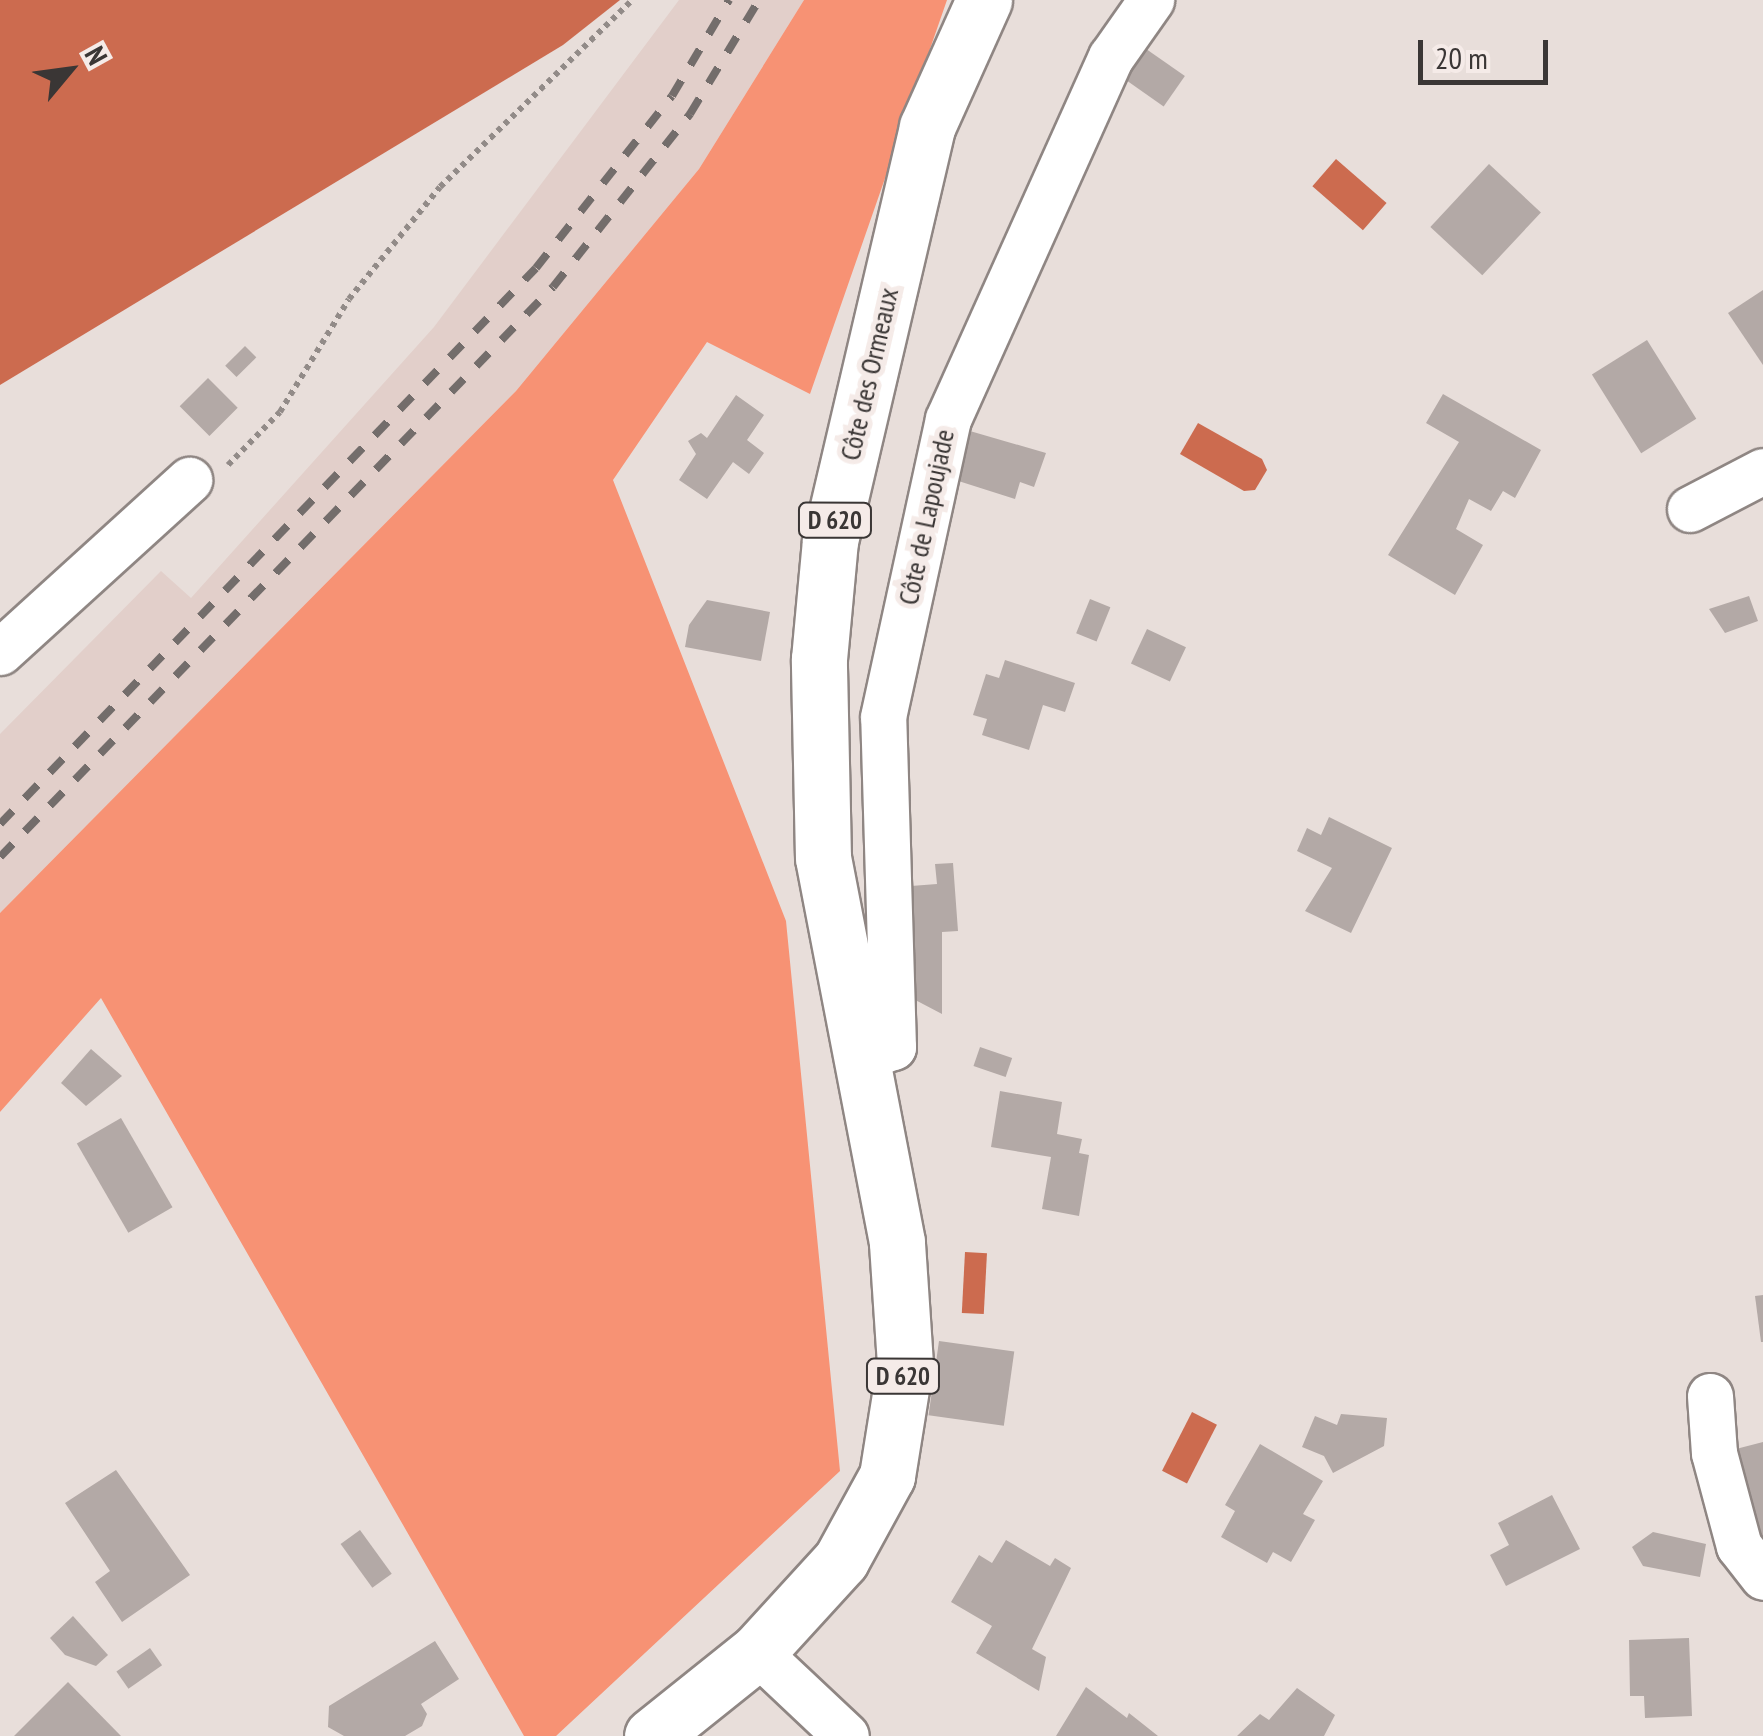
<!DOCTYPE html>
<html>
<head>
<meta charset="utf-8">
<style>
	body { margin:0 }
	#map { position:relative; width:1763px; height:1736px; overflow:hidden; background:#e8deda; font-family:"PT Sans Narrow",sans-serif }
	div>[style] { position:absolute }
	.built>* { inset:0; background:#e2cfca }
	.forest>* { inset:0; background:#f79274 }
	.water>* { inset:0; background:#cc6b4f; transform-origin:0 0 }
	.building>* { inset:0; background:#b3a9a6; transform-origin:0 0 }
	.path>* { height:6px; margin-top:-3px; transform-origin:0; background:repeating-linear-gradient(90deg,#928b88 0 5px,transparent 0 10px) }
	.roads { filter:drop-shadow(2px 0 #8f8683) drop-shadow(-2px 0 #8f8683) drop-shadow(0 2px #8f8683) drop-shadow(0 -2px #8f8683) }
	.minor>* { height:45px; margin:-22.5px; padding:0 22.5px; transform-origin:22.5px; border-radius:22.5px; background:#fff }
	.major>* { height:55px; margin:-27.5px; padding:0 27.5px; transform-origin:27.5px; border-radius:27.5px; background:#fff }
	.rail>* { height:8px; margin-top:-4px; transform-origin:0; background:repeating-linear-gradient(90deg,#736d6b 0 18px,transparent 0 36px) }
	span { translate:-50% -50%; white-space:nowrap; text-align:center; line-height:1.15; -webkit-text-stroke:10px #f5ebe8; paint-order:stroke }
	.shield-label span { padding:2px 8px; background:#f5ebe8; border:2px solid; border-radius:8px; -webkit-text-stroke-width:0 }
	.shield-label { font-size:25px; color:#3a3635; font-weight:700 }
	.street-label { font-size:28px; color:#3a3635 }
	.north { position:absolute; left:20px; top:20px; width:100px; height:100px; -webkit-text-stroke:8px #f5ebe8; paint-order:stroke; rotate:61deg; font-size:28px; font-weight:700; line-height:40px; text-align:center; color:#3a3635 }
	.north::after { content:''; display:block; margin:auto; width:35px; height:45px; background:#3a3635; clip-path:polygon(50% 0,100% 100%,50% 72%,0 100%) }
	.scale { position:absolute; left:1418px; top:40px; width:130px; height:45px; box-sizing:border-box; border:5px solid #3a3635; border-top:0; padding-left:12px; font-size:30px; line-height:35px; white-space:nowrap; color:#3a3635; -webkit-text-stroke:8px #f5ebe8; paint-order:stroke }
</style>
</head>
<body>
<div id="map">
	<div class="built">
		<i style="clip-path:polygon(679px 0,804px 0,699px 169px,516px 391px,0 913px,0 734px,161px 571px,191px 598px,434px 327px)"></i>
	</div>
	<div class="forest">
		<i style="clip-path:polygon(804px 0,947px 0,810px 394px,707px 342px,613px 480px,786px 921px,840px 1471px,556px 1736px,524px 1736px,101px 998px,0 1112px,0 913px,516px 391px,699px 169px)"></i>
	</div>
	<div class="water">
		<i style="clip-path:polygon(0 0,620px 0,563px 45px,0 385px)"></i>
		<i style="left:1336px;top:159px;width:67px;height:36px;rotate:41deg"></i>
		<i style="clip-path:polygon(1198px 423px,1262px 459px,1267px 470px,1255px 490px,1244px 491px,1180px 454px)"></i>
		<i style="left:965px;top:1252px;width:22px;height:61px;rotate:3deg"></i>
		<i style="left:1192px;top:1412px;width:28px;height:66px;rotate:27deg"></i>
	</div>
	<div class="building">
		<i style="left:1139px;top:44px;width:56px;height:37px;rotate:35deg"></i>
		<i style="left:1489px;top:164px;width:71px;height:86px;rotate:43deg"></i>
		<i style="clip-path:polygon(1763px 290px,1763px 365px,1728px 313px)"></i>
		<i style="left:1647px;top:340px;width:93px;height:65px;rotate:58deg"></i>
		<i style="left:245px;top:346px;width:16px;height:28px;rotate:45deg"></i>
		<i style="left:208px;top:378px;width:42px;height:40px;rotate:45deg"></i>
		<i style="clip-path:polygon(1443px 394px,1541px 450px,1515px 498px,1503px 491px,1491px 511px,1469px 499px,1456px 529px,1483px 545px,1455px 595px,1388px 555px,1459px 442px,1426px 423px)"></i>
		<i style="clip-path:polygon(736px 395px,764px 415px,747px 440px,764px 453px,749px 474px,733px 462px,707px 499px,679px 480px,696px 454px,688px 441px,701px 433px,707px 438px)"></i>
		<i style="clip-path:polygon(963px 429px,1046px 453px,1034px 487px,1020px 482px,1015px 499px,949px 478px)"></i>
		<i style="clip-path:polygon(1749px 596px,1758px 621px,1725px 633px,1709px 609px)"></i>
		<i style="left:1090px;top:599px;width:22px;height:37px;rotate:22deg"></i>
		<i style="clip-path:polygon(707px 600px,770px 612px,761px 661px,685px 647px,689px 625px)"></i>
		<i style="left:1147px;top:629px;width:43px;height:38px;rotate:25deg"></i>
		<i style="clip-path:polygon(1005px 660px,1075px 683px,1065px 712px,1043px 705px,1029px 750px,982px 735px,987px 719px,973px 715px,986px 674px,999px 678px)"></i>
		<i style="clip-path:polygon(1329px 817px,1392px 848px,1351px 933px,1305px 911px,1332px 868px,1297px 851px,1307px 828px,1321px 835px)"></i>
		<i style="clip-path:polygon(953px 863px,958px 931px,942px 932px,942px 1014px,902px 993px,898px 887px,937px 884px,935px 864px)"></i>
		<i style="left:980px;top:1047px;width:34px;height:20px;rotate:19deg"></i>
		<i style="clip-path:polygon(91px 1049px,122px 1076px,86px 1106px,61px 1083px)"></i>
		<i style="clip-path:polygon(1000px 1091px,1062px 1102px,1057px 1134px,1082px 1139px,1079px 1153px,1089px 1155px,1079px 1216px,1042px 1209px,1051px 1157px,991px 1147px)"></i>
		<i style="left:121px;top:1118px;width:103px;height:51px;rotate:60deg"></i>
		<i style="clip-path:polygon(1763px 1295px,1763px 1342px,1761px 1342px,1755px 1296px)"></i>
		<i style="left:939px;top:1341px;width:76px;height:75px;rotate:8deg"></i>
		<i style="clip-path:polygon(1341px 1414px,1387px 1418px,1384px 1446px,1333px 1473px,1324px 1456px,1302px 1447px,1315px 1416px,1337px 1425px)"></i>
		<i style="clip-path:polygon(1763px 1442px,1763px 1538px,1759px 1539px,1736px 1449px)"></i>
		<i style="clip-path:polygon(1260px 1444px,1323px 1481px,1303px 1514px,1315px 1520px,1291px 1562px,1273px 1552px,1267px 1563px,1221px 1537px,1235px 1511px,1225px 1505px)"></i>
		<i style="clip-path:polygon(116px 1470px,190px 1575px,122px 1622px,95px 1582px,110px 1571px,65px 1503px)"></i>
		<i style="clip-path:polygon(1552px 1495px,1580px 1549px,1506px 1586px,1490px 1555px,1509px 1545px,1498px 1523px)"></i>
		<i style="left:360px;top:1530px;width:54px;height:24px;rotate:54deg"></i>
		<i style="clip-path:polygon(1653px 1532px,1706px 1544px,1700px 1577px,1643px 1566px,1632px 1547px)"></i>
		<i style="clip-path:polygon(1006px 1540px,1050px 1566px,1055px 1558px,1071px 1568px,1032px 1649px,1046px 1657px,1039px 1691px,976px 1653px,992px 1626px,951px 1602px,979px 1555px,992px 1563px)"></i>
		<i style="clip-path:polygon(73px 1616px,108px 1655px,96px 1666px,65px 1655px,50px 1638px)"></i>
		<i style="clip-path:polygon(1689px 1638px,1692px 1716px,1645px 1718px,1644px 1696px,1630px 1696px,1629px 1640px)"></i>
		<i style="clip-path:polygon(435px 1641px,459px 1679px,421px 1704px,427px 1714px,422px 1726px,405px 1736px,344px 1736px,328px 1727px,329px 1706px)"></i>
		<i style="left:150px;top:1648px;width:21px;height:41px;rotate:55deg"></i>
		<i style="clip-path:polygon(68px 1682px,121px 1736px,14px 1736px)"></i>
		<i style="clip-path:polygon(1086px 1687px,1127px 1718px,1129px 1713px,1158px 1736px,1056px 1736px)"></i>
		<i style="clip-path:polygon(1297px 1688px,1335px 1715px,1324px 1736px,1237px 1736px,1260px 1714px,1269px 1720px)"></i>
	</div>
	<div class="path">
		<i style="left:228px;top:465px;width:74px;rotate:-45.5deg"></i>
		<i style="left:280px;top:412px;width:132px;rotate:-58.6deg"></i>
		<i style="left:349px;top:299px;width:144px;rotate:-50.9deg"></i>
		<i style="left:440px;top:187px;width:268px;rotate:-44.2deg"></i>
	</div>
	<div class="roads">
		<div class="minor">
			<i style="left:1690px;top:509px;width:82px;rotate:-27.5deg"></i>
			<i style="left:0;top:652px;width:256px;rotate:-42.3deg"></i>
			<i style="left:862px;top:1058px;width:33px;rotate:-20deg"></i>
			<i style="left:893px;top:1047px;width:330px;rotate:-91.7deg"></i>
			<i style="left:883px;top:717px;width:305px;rotate:-77.7deg"></i>
			<i style="left:948px;top:419px;width:397px;rotate:-65.8deg"></i>
			<i style="left:1111px;top:57px;width:70px;rotate:-54.9deg"></i>
			<i style="left:1710px;top:1396px;width:57px;rotate:86deg"></i>
			<i style="left:1714px;top:1453px;width:96px;rotate:75deg"></i>
			<i style="left:1739px;top:1546px;width:39px;rotate:52deg"></i>
			<i style="left:757px;top:1652px;width:122px;rotate:43.3deg"></i>
		</div>
		<div class="major">
			<i style="left:652px;top:1736px;width:134px;rotate:-38.7deg"></i>
			<i style="left:757px;top:1652px;width:125px;rotate:-47.6deg"></i>
			<i style="left:841px;top:1560px;width:96px;rotate:-61.3deg"></i>
			<i style="left:887px;top:1476px;width:113px;rotate:-80.9deg"></i>
			<i style="left:905px;top:1364px;width:122px;rotate:-93.8deg"></i>
			<i style="left:897px;top:1242px;width:391px;rotate:-100.9deg"></i>
			<i style="left:823px;top:858px;width:199px;rotate:-91.2deg"></i>
			<i style="left:819px;top:659px;width:119px;rotate:-84.7deg"></i>
			<i style="left:830px;top:541px;width:425px;rotate:-76.8deg"></i>
			<i style="left:927px;top:127px;width:139px;rotate:-65.8deg"></i>
		</div>
	</div>
	<div class="rail">
		<i style="left:0;top:824px;width:772px;rotate:-46.05deg"></i>
		<i style="left:536px;top:268px;width:219px;rotate:-51.7deg"></i>
		<i style="left:672px;top:96px;width:112px;rotate:-59.3deg"></i>
		<i style="left:0;top:857px;width:794px;rotate:-45.87deg"></i>
		<i style="left:553px;top:287px;width:221px;rotate:-51.6deg"></i>
		<i style="left:690px;top:114px;width:133px;rotate:-58.8deg"></i>
	</div>
	<div class="shield-label">
		<span style="left:835px;top:520px">D 620</span>
		<span style="left:903px;top:1376px">D 620</span>
	</div>
	<div class="street-label">
		<span style="left:869px;top:374px;rotate:-77deg">Côte des Ormeaux</span>
		<span style="left:926px;top:517px;rotate:-78deg">Côte de Lapoujade</span>
	</div>
	<div class="north">N</div>
	<div class="scale">20 m</div>
</div>
</body>
</html>
